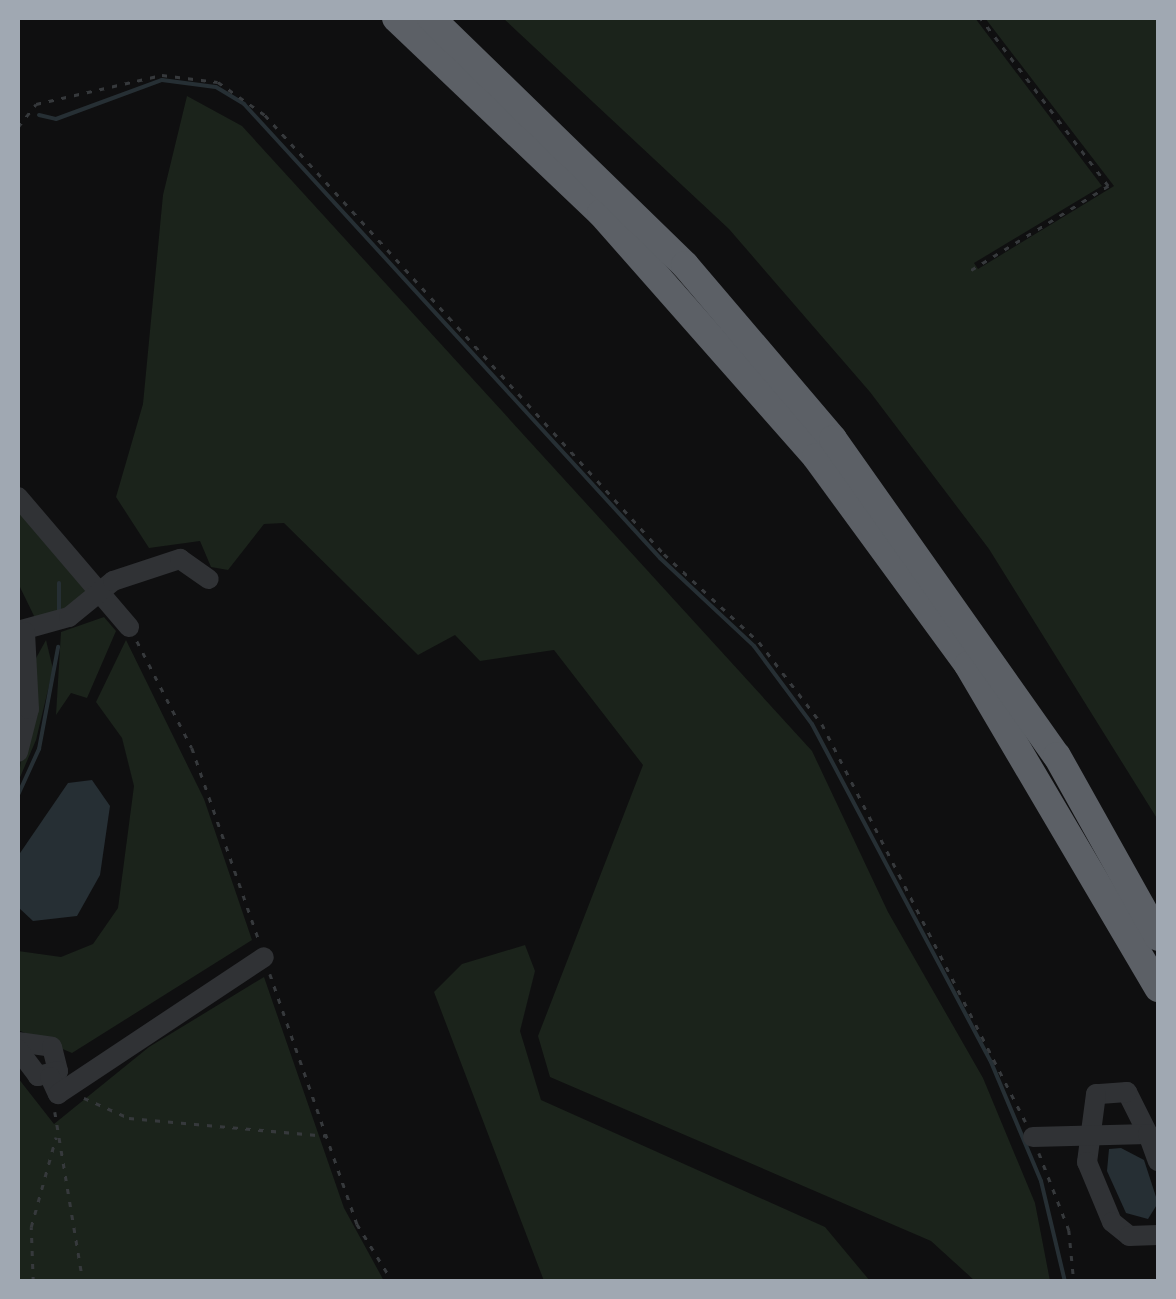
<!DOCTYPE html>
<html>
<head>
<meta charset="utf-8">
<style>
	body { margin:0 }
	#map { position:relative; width:1176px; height:1299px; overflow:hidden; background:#0f0f10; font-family:"Sofia Sans Condensed",sans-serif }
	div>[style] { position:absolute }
	.green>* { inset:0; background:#1b231b }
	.water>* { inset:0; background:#262f34 }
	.stream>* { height:4px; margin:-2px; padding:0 2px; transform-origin:2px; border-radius:2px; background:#262f34 }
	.path>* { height:2.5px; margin-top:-1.25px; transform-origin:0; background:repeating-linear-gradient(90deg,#36393c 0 5px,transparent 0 13px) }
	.minor>* { height:20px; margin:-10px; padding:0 10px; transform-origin:10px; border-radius:10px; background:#303235 }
	.highway>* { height:28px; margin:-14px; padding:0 14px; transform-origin:14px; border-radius:14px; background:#5c6066 }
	span { translate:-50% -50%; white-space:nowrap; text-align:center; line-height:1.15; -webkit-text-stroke:8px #0a0a0b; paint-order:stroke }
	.frame { position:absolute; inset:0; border:20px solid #a0a8b2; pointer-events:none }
</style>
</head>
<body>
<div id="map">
	<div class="green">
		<i style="clip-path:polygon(503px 18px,975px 18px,1102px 186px,974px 263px,978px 269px,1114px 186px,985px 18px,1158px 18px,1158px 820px,989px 549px,870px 392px,729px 229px)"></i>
		<i style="clip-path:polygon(187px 96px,242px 126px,812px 751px,888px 912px,983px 1078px,1035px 1203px,1050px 1281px,975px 1281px,931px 1241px,550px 1077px,538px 1036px,643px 765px,554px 650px,480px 661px,455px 635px,418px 655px,284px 523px,264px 524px,228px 570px,211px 567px,200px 541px,149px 548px,116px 497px,143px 404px,163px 195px)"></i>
		<i style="clip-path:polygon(18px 497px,102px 590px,82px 609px,35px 618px,18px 583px)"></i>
		<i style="clip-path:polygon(104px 617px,116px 631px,87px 698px,71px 693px,56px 715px,61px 632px)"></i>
		<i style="clip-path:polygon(46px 640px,53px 669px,36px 740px,18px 782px,35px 660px)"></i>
		<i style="clip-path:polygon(126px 640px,204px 799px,252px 940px,72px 1053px,18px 1030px,18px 951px,61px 957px,93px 944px,118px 908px,134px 786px,122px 738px,96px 702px)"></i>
		<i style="clip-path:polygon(525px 945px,535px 971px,520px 1031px,541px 1100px,825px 1227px,870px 1281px,544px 1281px,434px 992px,462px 964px)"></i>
		<i style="clip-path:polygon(264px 977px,344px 1208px,384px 1281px,18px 1281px,18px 1078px,54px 1124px,149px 1047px)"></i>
	</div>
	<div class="water">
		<i style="clip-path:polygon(92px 780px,110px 806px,100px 875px,77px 916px,33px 921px,18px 907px,18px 856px,68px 783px)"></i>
		<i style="clip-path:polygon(1121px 1148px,1144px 1160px,1158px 1203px,1148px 1219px,1126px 1213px,1107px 1171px,1109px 1149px)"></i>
	</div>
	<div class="stream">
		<i style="left:39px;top:115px;width:17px;rotate:13deg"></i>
		<i style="left:56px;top:119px;width:113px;rotate:-20.2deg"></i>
		<i style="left:162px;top:80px;width:54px;rotate:7.4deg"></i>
		<i style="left:216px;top:87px;width:33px;rotate:31deg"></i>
		<i style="left:244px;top:104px;width:616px;rotate:47.5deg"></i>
		<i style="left:660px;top:558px;width:129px;rotate:43.1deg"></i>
		<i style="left:754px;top:646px;width:97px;rotate:53.4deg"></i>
		<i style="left:812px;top:724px;width:382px;rotate:62.1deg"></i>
		<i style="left:991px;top:1062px;width:129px;rotate:67.2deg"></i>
		<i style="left:1041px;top:1181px;width:104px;rotate:76.6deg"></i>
		<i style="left:59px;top:610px;width:27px;rotate:-90deg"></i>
		<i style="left:18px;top:795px;width:51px;rotate:-65.5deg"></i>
		<i style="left:39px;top:749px;width:104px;rotate:-79.4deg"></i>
	</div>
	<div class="path">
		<i style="left:18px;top:127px;width:29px;rotate:-52deg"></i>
		<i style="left:36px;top:104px;width:129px;rotate:-13deg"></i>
		<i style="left:162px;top:75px;width:56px;rotate:7.1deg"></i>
		<i style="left:218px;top:82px;width:57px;rotate:35.1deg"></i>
		<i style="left:265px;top:115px;width:593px;rotate:47.73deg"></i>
		<i style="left:664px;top:554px;width:129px;rotate:42.8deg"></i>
		<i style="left:759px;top:642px;width:103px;rotate:52.5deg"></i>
		<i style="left:822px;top:724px;width:447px;rotate:62.9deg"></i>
		<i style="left:971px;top:270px;width:161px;rotate:-31.5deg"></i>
		<i style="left:1108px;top:186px;width:211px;rotate:-127.3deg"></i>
		<i style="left:137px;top:641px;width:120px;rotate:62.8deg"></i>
		<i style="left:192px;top:748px;width:207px;rotate:70.8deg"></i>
		<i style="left:270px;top:974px;width:265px;rotate:70.8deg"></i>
		<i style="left:357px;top:1224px;width:68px;rotate:58.2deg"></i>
		<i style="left:84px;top:1098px;width:49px;rotate:24deg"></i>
		<i style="left:129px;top:1118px;width:197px;rotate:5.2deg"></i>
		<i style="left:55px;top:1112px;width:172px;rotate:80.6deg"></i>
		<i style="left:1039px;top:1153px;width:83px;rotate:68.7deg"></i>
		<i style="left:1069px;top:1230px;width:52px;rotate:84.5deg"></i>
		<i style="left:33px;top:1282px;width:55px;rotate:-92.1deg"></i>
		<i style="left:31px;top:1227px;width:93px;rotate:-74.5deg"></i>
	</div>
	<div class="minor">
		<i style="left:18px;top:497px;width:171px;rotate:49.5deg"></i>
		<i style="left:18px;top:631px;width:53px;rotate:-15.4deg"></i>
		<i style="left:69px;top:617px;width:57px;rotate:-39.3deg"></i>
		<i style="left:113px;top:581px;width:71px;rotate:-18.2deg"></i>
		<i style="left:180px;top:559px;width:35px;rotate:35deg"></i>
		<i style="left:18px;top:752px;width:44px;rotate:-75.7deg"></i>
		<i style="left:29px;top:709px;width:77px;rotate:-93deg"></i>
		<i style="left:18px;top:1042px;width:34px;rotate:8deg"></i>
		<i style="left:52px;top:1047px;width:25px;rotate:76deg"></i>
		<i style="left:58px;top:1071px;width:21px;rotate:166deg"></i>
		<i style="left:38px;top:1076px;width:34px;rotate:-127deg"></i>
		<i style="left:50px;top:1077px;width:19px;rotate:65deg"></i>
		<i style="left:58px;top:1094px;width:247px;rotate:-33.6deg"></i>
		<i style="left:1148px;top:1134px;width:47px;rotate:-116.6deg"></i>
		<i style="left:1127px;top:1092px;width:31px;rotate:176deg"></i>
		<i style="left:1096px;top:1094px;width:69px;rotate:97.5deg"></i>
		<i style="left:1087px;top:1162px;width:65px;rotate:67.4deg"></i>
		<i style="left:1112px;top:1222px;width:22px;rotate:39deg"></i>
		<i style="left:1129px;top:1236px;width:29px;rotate:-2deg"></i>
		<i style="left:1033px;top:1137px;width:115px;rotate:-1.5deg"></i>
		<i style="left:1148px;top:1134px;width:29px;rotate:70deg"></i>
	</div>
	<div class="highway">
		<i style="left:396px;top:18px;width:283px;rotate:43.6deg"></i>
		<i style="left:601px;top:213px;width:325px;rotate:48.6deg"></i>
		<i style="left:816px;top:457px;width:258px;rotate:53.8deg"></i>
		<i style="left:968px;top:665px;width:375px;rotate:59.5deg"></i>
		<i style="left:431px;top:18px;width:354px;rotate:44.2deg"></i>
		<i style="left:685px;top:265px;width:228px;rotate:49.6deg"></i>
		<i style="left:833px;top:439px;width:388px;rotate:54.8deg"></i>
		<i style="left:1057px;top:756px;width:207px;rotate:60.8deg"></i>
	</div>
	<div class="frame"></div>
</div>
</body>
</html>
